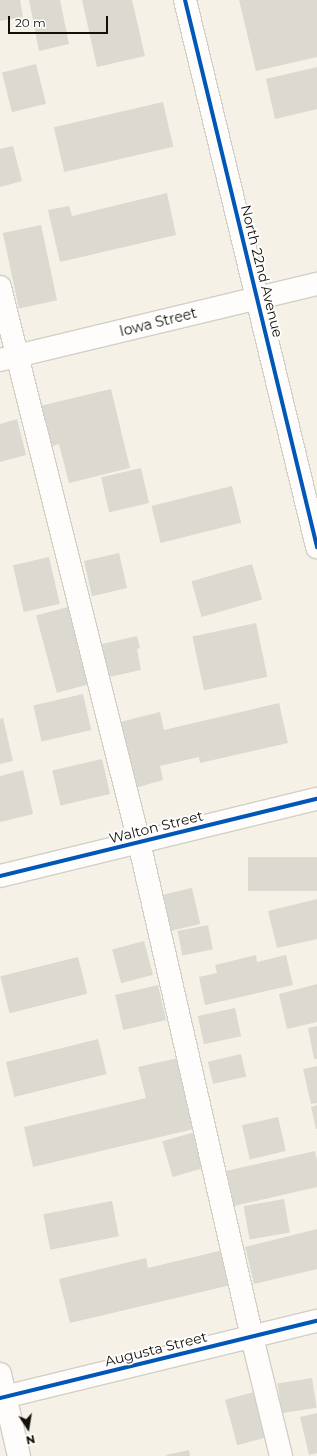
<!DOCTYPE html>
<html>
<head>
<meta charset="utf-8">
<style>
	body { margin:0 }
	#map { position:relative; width:317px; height:1456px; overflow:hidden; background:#f5f1e6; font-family:Montserrat,sans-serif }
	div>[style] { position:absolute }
	.building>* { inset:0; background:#dbd9d0; transform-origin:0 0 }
	.roads { filter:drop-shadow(1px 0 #d2cfc6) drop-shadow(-1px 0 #d2cfc6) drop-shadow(0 1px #d2cfc6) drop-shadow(0 -1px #d2cfc6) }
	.minor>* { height:22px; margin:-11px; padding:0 11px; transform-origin:11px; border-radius:11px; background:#fefdfb }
	.cycleway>* { height:4px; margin:-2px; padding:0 2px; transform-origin:2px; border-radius:2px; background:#0057b8 }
	span { translate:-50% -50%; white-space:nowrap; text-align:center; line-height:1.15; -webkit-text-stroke:3.5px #fff; paint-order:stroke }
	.street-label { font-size:14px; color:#121009 }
	.north { position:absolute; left:8px; top:1408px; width:40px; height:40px; -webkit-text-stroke:3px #fff; paint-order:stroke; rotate:168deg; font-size:11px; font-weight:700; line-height:16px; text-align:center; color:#121009 }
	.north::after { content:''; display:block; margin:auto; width:14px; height:18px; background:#121009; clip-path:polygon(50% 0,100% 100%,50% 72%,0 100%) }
	.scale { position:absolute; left:8px; top:16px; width:100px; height:18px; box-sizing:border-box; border:2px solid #121009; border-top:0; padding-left:5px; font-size:12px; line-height:14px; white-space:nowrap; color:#121009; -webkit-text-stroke:3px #fff; paint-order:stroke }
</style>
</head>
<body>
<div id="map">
	<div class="building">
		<i style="clip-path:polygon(0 0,20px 0,23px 17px,0 21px)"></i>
		<i style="clip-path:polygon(29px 0,60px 0,69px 44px,39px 51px)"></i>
		<i style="clip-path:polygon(82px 0,132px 0,145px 56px,97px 67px)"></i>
		<i style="clip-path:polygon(239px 0,317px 0,317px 57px,256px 71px)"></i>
		<i style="left:36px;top:64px;width:41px;height:35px;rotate:76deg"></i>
		<i style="clip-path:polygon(317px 67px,317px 109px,275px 119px,266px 79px)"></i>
		<i style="left:163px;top:102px;width:46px;height:112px;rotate:77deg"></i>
		<i style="clip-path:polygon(13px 146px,22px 181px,0 187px,0 149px)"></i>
		<i style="clip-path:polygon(167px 193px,176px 235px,60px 262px,48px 210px,69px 206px,72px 216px)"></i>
		<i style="left:41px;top:225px;width:77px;height:39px;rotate:78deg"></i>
		<i style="clip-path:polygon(111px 389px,130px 468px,69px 483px,59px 444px,50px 447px,40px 406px)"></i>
		<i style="clip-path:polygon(17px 419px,26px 455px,0 462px,0 424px)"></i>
		<i style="left:141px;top:468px;width:36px;height:41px;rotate:77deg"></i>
		<i style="left:232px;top:486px;width:38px;height:83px;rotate:76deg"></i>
		<i style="left:119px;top:553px;width:36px;height:36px;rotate:77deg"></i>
		<i style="left:49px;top:557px;width:48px;height:37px;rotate:77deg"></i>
		<i style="left:252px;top:564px;width:37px;height:63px;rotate:74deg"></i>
		<i style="left:68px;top:607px;width:80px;height:33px;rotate:75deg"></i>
		<i style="left:256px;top:623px;width:55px;height:65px;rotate:78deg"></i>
		<i style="clip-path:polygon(137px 636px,140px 648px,137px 649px,141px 670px,109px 677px,102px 644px)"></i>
		<i style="left:83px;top:694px;width:37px;height:51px;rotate:77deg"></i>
		<i style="clip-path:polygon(279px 703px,288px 743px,200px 763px,199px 757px,160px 766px,163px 780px,135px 788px,120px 722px,160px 712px,164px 730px)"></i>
		<i style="clip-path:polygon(3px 718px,13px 761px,0 764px,0 719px)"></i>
		<i style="left:102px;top:759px;width:36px;height:51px;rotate:77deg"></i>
		<i style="clip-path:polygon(23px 770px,33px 814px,0 822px,0 776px)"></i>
		<i style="left:317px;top:857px;width:34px;height:69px;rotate:90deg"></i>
		<i style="left:192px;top:888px;width:37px;height:34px;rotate:77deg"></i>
		<i style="clip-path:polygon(317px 899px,317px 939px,277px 948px,268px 911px)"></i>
		<i style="left:208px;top:925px;width:25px;height:31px;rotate:79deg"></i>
		<i style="left:144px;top:941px;width:35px;height:33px;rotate:75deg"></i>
		<i style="clip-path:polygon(256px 955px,257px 962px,286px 955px,293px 985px,205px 1005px,199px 977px,217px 973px,215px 965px)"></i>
		<i style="left:78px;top:957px;width:38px;height:80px;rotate:76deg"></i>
		<i style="clip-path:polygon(317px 984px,317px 1022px,287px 1029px,279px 994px)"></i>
		<i style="left:158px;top:985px;width:36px;height:44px;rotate:77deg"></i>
		<i style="left:235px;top:1008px;width:29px;height:38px;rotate:78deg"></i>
		<i style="clip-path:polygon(317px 1026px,317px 1059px,314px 1059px,308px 1028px)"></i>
		<i style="left:98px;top:1039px;width:36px;height:95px;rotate:76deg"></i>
		<i style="left:241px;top:1054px;width:23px;height:34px;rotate:77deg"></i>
		<i style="clip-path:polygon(178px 1058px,194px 1129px,33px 1167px,24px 1127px,146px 1098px,138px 1067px)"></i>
		<i style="clip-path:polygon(317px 1066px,317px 1103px,311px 1104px,303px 1069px)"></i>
		<i style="clip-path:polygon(317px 1105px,317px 1129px,316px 1129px,311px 1107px)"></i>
		<i style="left:278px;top:1117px;width:35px;height:37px;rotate:77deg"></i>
		<i style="left:195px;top:1132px;width:37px;height:34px;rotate:74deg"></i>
		<i style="clip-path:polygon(315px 1151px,317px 1160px,317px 1187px,234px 1206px,226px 1171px)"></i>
		<i style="left:284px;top:1199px;width:34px;height:41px;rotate:80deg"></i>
		<i style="left:112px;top:1201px;width:36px;height:70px;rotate:79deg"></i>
		<i style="clip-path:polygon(317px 1229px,317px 1269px,254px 1284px,245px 1247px)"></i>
		<i style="clip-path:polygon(223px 1250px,231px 1285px,70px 1323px,59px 1279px,146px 1258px,148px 1268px)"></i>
		<i style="left:312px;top:1378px;width:30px;height:35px;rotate:81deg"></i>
		<i style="left:254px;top:1392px;width:47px;height:30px;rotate:75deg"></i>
		<i style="clip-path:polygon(317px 1413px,317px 1453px,309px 1455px,300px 1417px)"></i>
		<i style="clip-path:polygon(189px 1450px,190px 1456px,166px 1456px,166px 1455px)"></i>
	</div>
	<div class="roads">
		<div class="minor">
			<i style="left:185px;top:0;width:563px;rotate:76.43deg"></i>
			<i style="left:0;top:287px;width:572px;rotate:75.94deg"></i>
			<i style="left:139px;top:842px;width:508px;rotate:77.14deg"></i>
			<i style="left:252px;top:1337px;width:122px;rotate:76.3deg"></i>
			<i style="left:0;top:360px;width:326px;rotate:-13.5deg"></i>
			<i style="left:0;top:876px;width:326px;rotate:-13.7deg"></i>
			<i style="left:0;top:1374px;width:84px;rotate:77deg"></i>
			<i style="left:0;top:1398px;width:326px;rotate:-13.7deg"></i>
		</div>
	</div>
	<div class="cycleway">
		<i style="left:185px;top:0;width:563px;rotate:76.43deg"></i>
		<i style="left:0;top:876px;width:326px;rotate:-13.7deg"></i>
		<i style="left:0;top:1398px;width:326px;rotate:-13.7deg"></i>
	</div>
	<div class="street-label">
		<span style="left:262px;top:271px;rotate:76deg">North 22nd Avenue</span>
		<span style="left:158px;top:322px;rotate:-14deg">Iowa Street</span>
		<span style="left:156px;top:827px;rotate:-14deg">Walton Street</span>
		<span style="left:156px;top:1349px;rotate:-14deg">Augusta Street</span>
	</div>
	<div class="north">N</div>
	<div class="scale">20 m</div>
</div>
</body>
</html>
